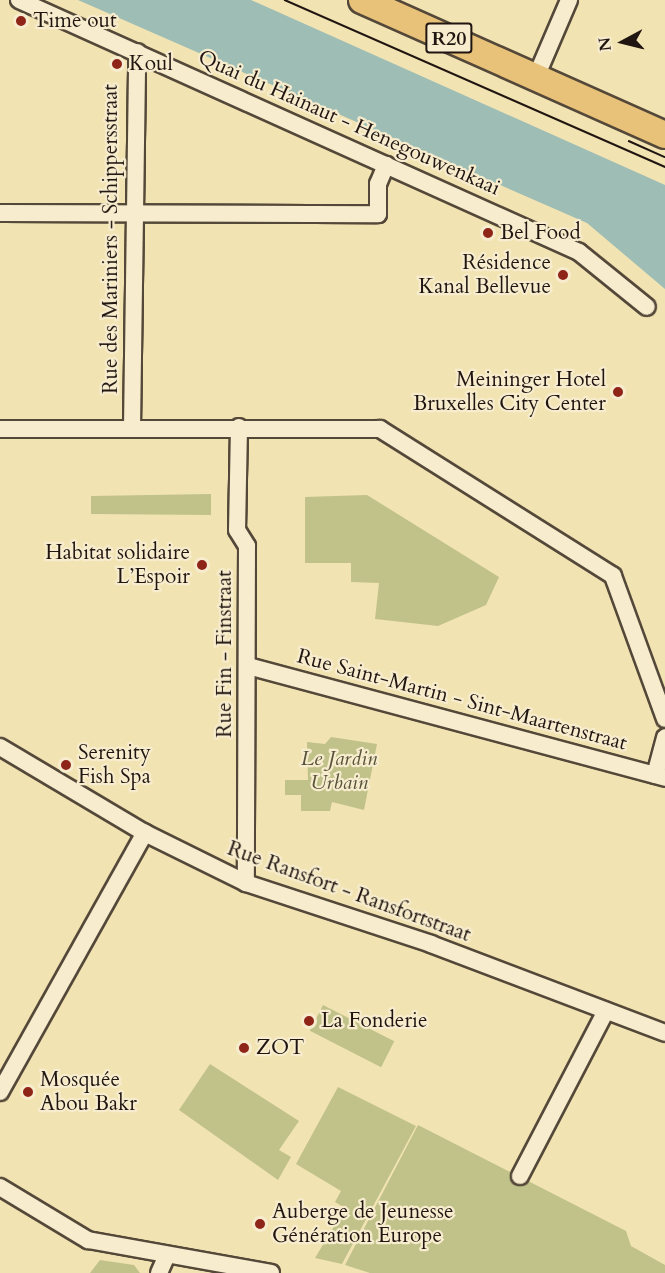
<!DOCTYPE html>
<html>
<head>
<meta charset="utf-8">
<style>
	body { margin:0 }
	#map { position:relative; width:665px; height:1273px; overflow:hidden; background:#f2e3b3; font-family:Cardo,serif }
	div>[style] { position:absolute }
	.green>* { inset:0; background:#c0c289; transform-origin:0 0 }
	.water>* { inset:0; background:#9dbdb5 }
	.roads { filter:drop-shadow(2px 0 #544839) drop-shadow(-2px 0 #544839) drop-shadow(0 2px #544839) drop-shadow(0 -2px #544839) }
	.minor>* { height:16px; margin:-8px; padding:0 8px; transform-origin:8px; border-radius:8px; background:#f7edce }
	.primary>* { height:26px; margin:-13px; padding:0 13px; transform-origin:13px; border-radius:13px; background:#e9c27a }
	.tram>* { height:1.5px; margin:-0.75px; padding:0 0.75px; transform-origin:0.75px; border-radius:0.75px; background:#201510 }
	.dots>* { width:16px; height:16px; translate:-50% -50%; box-sizing:border-box; border:3px solid #f7edce; border-radius:50% }
	span { translate:-50% -50%; white-space:nowrap; text-align:center; line-height:1.15; -webkit-text-stroke:4.5px #f7edce; paint-order:stroke }
	.shield-label span { padding:2px 4px; background:#f7edce; border:2px solid; border-radius:4px; -webkit-text-stroke-width:0 }
	.shield-label { font-size:20px; color:#201510; font-weight:700 }
	.poi-label { font-size:21px; color:#201510 }
	.left { translate:0 -50%; text-align:left }
	.right { translate:-100% -50%; text-align:right }
	.street-label { font-size:21px; color:#201510 }
	.park-label { font-size:21px; color:#58523a; font-style:italic }
	.north { position:absolute; left:593px; top:12px; width:60px; height:60px; -webkit-text-stroke:4px #f7edce; paint-order:stroke; rotate:263deg; font-size:16px; font-weight:700; line-height:24px; text-align:center; color:#201510 }
	.north::after { content:''; display:block; margin:auto; width:21px; height:27px; background:#201510; clip-path:polygon(50% 0,100% 100%,50% 72%,0 100%) }
</style>
</head>
<body>
<div id="map">
	<div class="green">
		<i style="clip-path:polygon(211px 494px,211px 515px,91px 514px,91px 496px)"></i>
		<i style="clip-path:polygon(367px 495px,499px 577px,486px 605px,438px 626px,375px 619px,379px 583px,351px 582px,351px 563px,305px 563px,305px 497px)"></i>
		<i style="clip-path:polygon(331px 737px,377px 744px,364px 810px,332px 802px,330px 811px,301px 811px,301px 795px,285px 795px,285px 780px,308px 780px,307px 742px,325px 744px)"></i>
		<i style="left:323px;top:1005px;width:80px;height:29px;rotate:27deg"></i>
		<i style="clip-path:polygon(210px 1064px,299px 1121px,279px 1150px,291px 1157px,278px 1180px,179px 1110px)"></i>
		<i style="clip-path:polygon(338px 1087px,416px 1126px,342px 1264px,315px 1258px,345px 1208px,335px 1202px,341px 1191px,296px 1164px)"></i>
		<i style="clip-path:polygon(418px 1125px,626px 1231px,631px 1246px,665px 1265px,665px 1273px,370px 1273px,345px 1265px)"></i>
		<i style="clip-path:polygon(100px 1260px,134px 1265px,140px 1273px,90px 1273px)"></i>
	</div>
	<div class="water">
		<i style="clip-path:polygon(78px 0,251px 0,665px 185px,665px 289px,587px 223px)"></i>
	</div>
	<div class="roads">
		<div class="minor">
			<i style="left:19px;top:0;width:614px;rotate:24.23deg"></i>
			<i style="left:579px;top:252px;width:87px;rotate:39deg"></i>
			<i style="left:536px;top:77px;width:84px;rotate:-66.8deg"></i>
			<i style="left:0;top:213px;width:378px;rotate:0.2deg"></i>
			<i style="left:378px;top:214px;width:30px;rotate:-90deg"></i>
			<i style="left:378px;top:184px;width:21px;rotate:-67deg"></i>
			<i style="left:239px;top:427px;width:103px;rotate:91.1deg"></i>
			<i style="left:237px;top:530px;width:19px;rotate:58deg"></i>
			<i style="left:247px;top:546px;width:337px;rotate:90.2deg"></i>
			<i style="left:132px;top:428px;width:376px;rotate:-89.2deg"></i>
			<i style="left:0;top:429px;width:380px"></i>
			<i style="left:380px;top:429px;width:275px;rotate:32.2deg"></i>
			<i style="left:613px;top:576px;width:152px;rotate:70deg"></i>
			<i style="left:248px;top:666px;width:432px;rotate:15deg"></i>
			<i style="left:0;top:747px;width:169px;rotate:30.7deg"></i>
			<i style="left:145px;top:833px;width:113px;rotate:26.3deg"></i>
			<i style="left:246px;top:883px;width:195px;rotate:18.2deg"></i>
			<i style="left:431px;top:944px;width:250px;rotate:20.8deg"></i>
			<i style="left:655px;top:775px;width:39px;rotate:-75deg"></i>
			<i style="left:0;top:1092px;width:297px;rotate:-60.8deg"></i>
			<i style="left:520px;top:1176px;width:186px;rotate:-62.5deg"></i>
			<i style="left:0;top:1187px;width:103px;rotate:31.1deg"></i>
			<i style="left:88px;top:1240px;width:186px;rotate:10.2deg"></i>
			<i style="left:159px;top:1273px;width:20px;rotate:-66deg"></i>
		</div>
		<div class="primary">
			<i style="left:362px;top:0;width:332px;rotate:24deg"></i>
		</div>
	</div>
	<div class="tram">
		<i style="left:285px;top:0;width:415px;rotate:23.7deg"></i>
		<i style="left:629px;top:141px;width:39px;rotate:24deg"></i>
	</div>
	<div class="dots">
		<i style="left:21px;top:21px;background:#8f2418"></i>
		<i style="left:117px;top:64px;background:#8f2418"></i>
		<i style="left:488px;top:233px;background:#8f2418"></i>
		<i style="left:563px;top:275px;background:#8f2418"></i>
		<i style="left:618px;top:392px;background:#8f2418"></i>
		<i style="left:202px;top:565px;background:#8f2418"></i>
		<i style="left:66px;top:765px;background:#8f2418"></i>
		<i style="left:309px;top:1021px;background:#8f2418"></i>
		<i style="left:244px;top:1048px;background:#8f2418"></i>
		<i style="left:28px;top:1092px;background:#8f2418"></i>
		<i style="left:260px;top:1224px;background:#8f2418"></i>
	</div>
	<div class="shield-label">
		<span style="left:449px;top:38px">R20</span>
	</div>
	<div class="poi-label">
		<span class="left" style="left:33px;top:21px">Time out</span>
		<span class="left" style="left:129px;top:64px">Koul</span>
		<span class="left" style="left:500px;top:233px">Bel Food</span>
		<span class="right" style="left:551px;top:275px">Résidence<br>Kanal Bellevue</span>
		<span class="right" style="left:606px;top:392px">Meininger Hotel<br>Bruxelles City Center</span>
		<span class="right" style="left:190px;top:565px">Habitat solidaire<br>L’Espoir</span>
		<span class="left" style="left:78px;top:765px">Serenity<br>Fish Spa</span>
		<span class="left" style="left:321px;top:1021px">La Fonderie</span>
		<span class="left" style="left:256px;top:1048px">ZOT</span>
		<span class="left" style="left:40px;top:1092px">Mosquée<br>Abou Bakr</span>
		<span class="left" style="left:272px;top:1224px">Auberge de Jeunesse<br>Génération Europe</span>
	</div>
	<div class="street-label">
		<span style="left:349px;top:123px;rotate:24deg">Quai du Hainaut - Henegouwenkaai</span>
		<span style="left:111px;top:239px;rotate:-90deg">Rue des Mariniers - Schippersstraat</span>
		<span style="left:225px;top:654px;rotate:-90deg">Rue Fin - Finstraat</span>
		<span style="left:462px;top:700px;rotate:15deg">Rue Saint-Martin - Sint-Maartenstraat</span>
		<span style="left:349px;top:892px;rotate:20deg">Rue Ransfort - Ransfortstraat</span>
	</div>
	<div class="park-label">
		<span style="left:339px;top:771px">Le Jardin<br>Urbain</span>
	</div>
	<div class="north">N</div>
</div>
</body>
</html>
